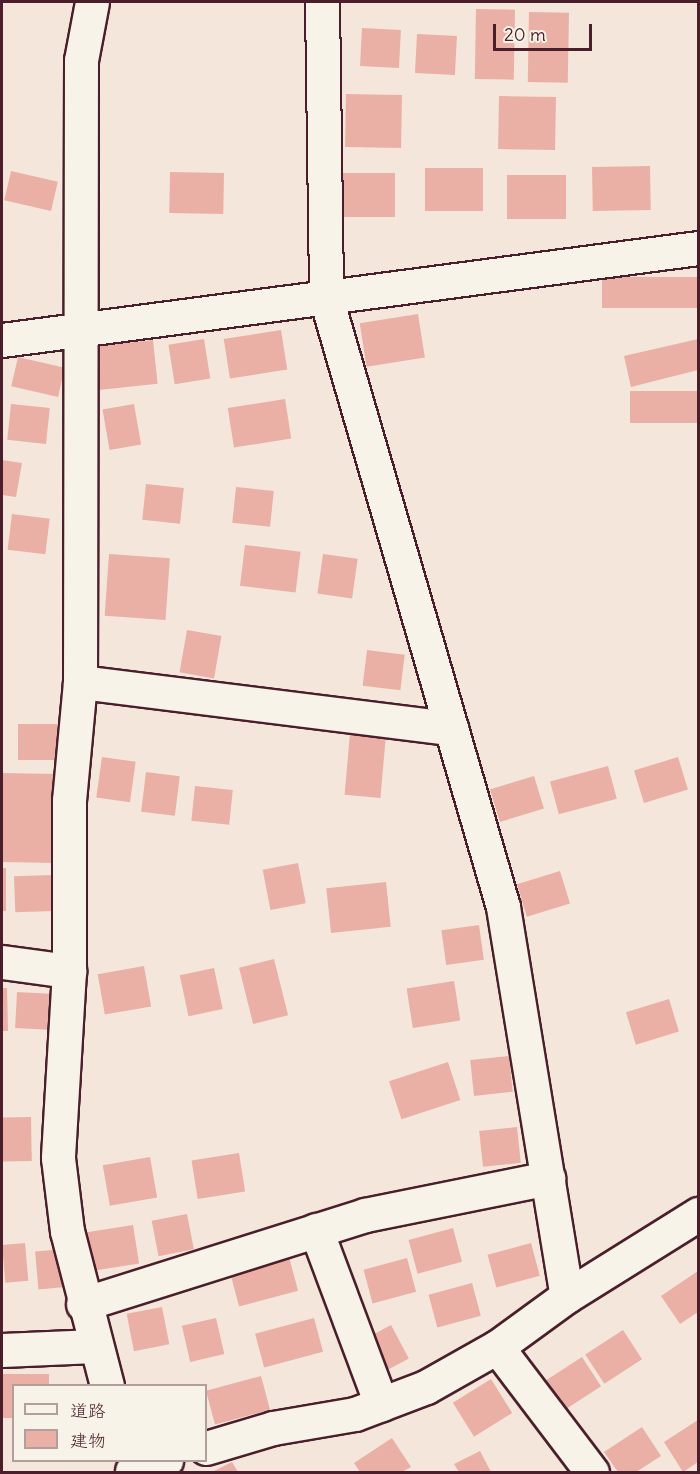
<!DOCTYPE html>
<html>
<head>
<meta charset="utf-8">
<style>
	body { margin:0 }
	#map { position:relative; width:700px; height:1474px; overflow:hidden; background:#f4e6db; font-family:Delius,"Klee One",sans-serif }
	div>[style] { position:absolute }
	.building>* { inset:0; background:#eab0a6; transform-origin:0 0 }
	.roads { filter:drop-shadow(2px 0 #4a1f2b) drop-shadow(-2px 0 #4a1f2b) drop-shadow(0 2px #4a1f2b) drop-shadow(0 -2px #4a1f2b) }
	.minor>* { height:33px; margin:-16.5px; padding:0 16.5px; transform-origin:16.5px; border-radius:16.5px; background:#f7f3e8 }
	span { translate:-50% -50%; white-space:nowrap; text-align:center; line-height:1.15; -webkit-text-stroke:4.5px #f7f3e8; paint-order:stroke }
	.frame { position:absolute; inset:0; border:3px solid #4a1f2b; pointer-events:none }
	.legend { position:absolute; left:12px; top:1384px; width:195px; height:78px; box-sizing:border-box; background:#f7f3e8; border:2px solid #b29e9c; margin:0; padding:8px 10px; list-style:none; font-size:18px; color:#4a1f2b }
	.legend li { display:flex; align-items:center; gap:12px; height:30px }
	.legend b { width:30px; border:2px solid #b29e9c }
	.scale { position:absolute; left:493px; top:24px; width:99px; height:27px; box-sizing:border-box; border:3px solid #4a1f2b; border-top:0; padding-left:8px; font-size:18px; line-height:21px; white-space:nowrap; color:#4a1f2b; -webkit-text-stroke:4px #f7f3e8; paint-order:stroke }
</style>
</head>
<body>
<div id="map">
	<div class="building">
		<i style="left:476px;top:9px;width:39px;height:70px;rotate:1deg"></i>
		<i style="left:529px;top:12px;width:40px;height:70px;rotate:1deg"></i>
		<i style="left:362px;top:28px;width:39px;height:38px;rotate:3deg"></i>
		<i style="left:417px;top:34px;width:40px;height:39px;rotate:3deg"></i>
		<i style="left:346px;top:94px;width:56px;height:53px;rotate:1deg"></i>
		<i style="left:499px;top:96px;width:57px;height:53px;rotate:1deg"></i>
		<i style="left:650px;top:166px;width:44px;height:58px;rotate:89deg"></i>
		<i style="left:425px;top:168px;width:58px;height:43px"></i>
		<i style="left:11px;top:171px;width:48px;height:30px;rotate:13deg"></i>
		<i style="left:170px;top:172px;width:54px;height:41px;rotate:1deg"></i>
		<i style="left:337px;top:173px;width:58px;height:44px"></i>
		<i style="left:566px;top:175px;width:44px;height:59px;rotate:90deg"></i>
		<i style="left:698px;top:277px;width:31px;height:96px;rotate:90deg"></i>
		<i style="left:418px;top:314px;width:44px;height:59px;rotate:81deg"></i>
		<i style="left:281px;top:330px;width:40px;height:58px;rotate:81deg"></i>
		<i style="left:204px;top:339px;width:40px;height:36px;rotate:81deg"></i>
		<i style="clip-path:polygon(698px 339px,698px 370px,631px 387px,624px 356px)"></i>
		<i style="left:153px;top:340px;width:44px;height:59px;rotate:84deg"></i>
		<i style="left:18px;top:357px;width:48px;height:30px;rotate:13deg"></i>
		<i style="left:698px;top:391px;width:32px;height:68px;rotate:90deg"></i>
		<i style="left:285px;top:399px;width:40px;height:58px;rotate:81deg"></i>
		<i style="left:11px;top:404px;width:39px;height:36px;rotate:6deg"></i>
		<i style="left:134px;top:404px;width:41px;height:32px;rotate:80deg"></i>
		<i style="clip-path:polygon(2px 460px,22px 463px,16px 497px,2px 495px)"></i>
		<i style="left:146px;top:484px;width:38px;height:36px;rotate:6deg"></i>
		<i style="left:236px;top:487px;width:38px;height:36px;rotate:6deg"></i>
		<i style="left:12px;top:514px;width:38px;height:36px;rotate:7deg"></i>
		<i style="left:245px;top:545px;width:56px;height:41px;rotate:7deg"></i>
		<i style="left:109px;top:554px;width:61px;height:62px;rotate:4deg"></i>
		<i style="left:323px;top:554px;width:35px;height:40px;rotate:8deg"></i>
		<i style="left:187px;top:630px;width:35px;height:43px;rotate:10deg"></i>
		<i style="left:367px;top:650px;width:38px;height:36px;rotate:7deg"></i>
		<i style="left:18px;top:724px;width:39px;height:36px"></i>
		<i style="left:350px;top:733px;width:36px;height:62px;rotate:5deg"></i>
		<i style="left:102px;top:757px;width:34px;height:41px;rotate:8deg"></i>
		<i style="left:678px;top:757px;width:34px;height:46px;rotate:73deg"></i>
		<i style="left:608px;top:766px;width:34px;height:60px;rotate:75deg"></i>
		<i style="left:146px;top:772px;width:34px;height:40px;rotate:7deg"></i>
		<i style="left:57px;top:774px;width:89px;height:55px;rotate:91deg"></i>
		<i style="left:534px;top:776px;width:34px;height:46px;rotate:73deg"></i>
		<i style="left:195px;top:786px;width:38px;height:35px;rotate:6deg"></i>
		<i style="left:298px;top:863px;width:41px;height:36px;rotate:79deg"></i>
		<i style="left:2px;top:868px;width:4px;height:43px"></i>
		<i style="left:560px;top:871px;width:34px;height:45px;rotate:73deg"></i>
		<i style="left:53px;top:875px;width:36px;height:39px;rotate:88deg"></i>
		<i style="left:386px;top:882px;width:45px;height:60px;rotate:84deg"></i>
		<i style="left:479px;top:925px;width:35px;height:38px;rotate:82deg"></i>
		<i style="left:274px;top:959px;width:58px;height:36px;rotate:76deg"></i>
		<i style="left:144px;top:966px;width:41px;height:47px;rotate:80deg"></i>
		<i style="left:214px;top:968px;width:42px;height:35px;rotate:78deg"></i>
		<i style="left:454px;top:981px;width:40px;height:48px;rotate:81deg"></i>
		<i style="clip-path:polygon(2px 988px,7px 988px,8px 1031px,2px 1031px)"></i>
		<i style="left:17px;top:992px;width:38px;height:36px;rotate:3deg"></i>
		<i style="left:669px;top:999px;width:34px;height:45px;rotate:73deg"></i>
		<i style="left:509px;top:1056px;width:36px;height:39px;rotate:84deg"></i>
		<i style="left:448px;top:1062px;width:40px;height:62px;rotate:72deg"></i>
		<i style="left:31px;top:1117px;width:44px;height:29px;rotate:89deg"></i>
		<i style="left:517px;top:1127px;width:36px;height:38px;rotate:84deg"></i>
		<i style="left:239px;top:1153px;width:39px;height:48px;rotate:81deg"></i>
		<i style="left:150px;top:1157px;width:41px;height:48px;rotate:80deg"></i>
		<i style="left:187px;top:1214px;width:36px;height:36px;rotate:79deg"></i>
		<i style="left:133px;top:1225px;width:39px;height:48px;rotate:81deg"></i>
		<i style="left:453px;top:1228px;width:35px;height:46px;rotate:75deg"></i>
		<i style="left:25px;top:1243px;width:38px;height:23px;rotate:85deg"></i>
		<i style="left:531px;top:1243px;width:34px;height:45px;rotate:75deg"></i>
		<i style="left:64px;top:1249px;width:38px;height:29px;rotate:85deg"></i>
		<i style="left:289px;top:1257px;width:35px;height:61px;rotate:75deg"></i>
		<i style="left:407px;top:1258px;width:35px;height:45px;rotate:75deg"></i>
		<i style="clip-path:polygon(698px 1271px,698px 1312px,680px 1324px,661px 1296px)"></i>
		<i style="left:472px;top:1283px;width:34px;height:45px;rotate:75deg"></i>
		<i style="left:162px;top:1307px;width:38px;height:36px;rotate:79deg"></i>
		<i style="left:216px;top:1318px;width:37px;height:35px;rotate:77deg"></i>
		<i style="left:314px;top:1318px;width:35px;height:61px;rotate:75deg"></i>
		<i style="left:391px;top:1325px;width:38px;height:28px;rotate:62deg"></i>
		<i style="left:623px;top:1330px;width:35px;height:45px;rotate:57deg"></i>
		<i style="left:582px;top:1357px;width:35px;height:45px;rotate:57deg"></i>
		<i style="clip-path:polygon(2px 1374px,49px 1374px,49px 1386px,14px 1386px,14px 1418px,2px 1418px)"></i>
		<i style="left:261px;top:1376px;width:35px;height:57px;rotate:75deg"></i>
		<i style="left:491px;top:1379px;width:40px;height:45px;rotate:58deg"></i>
		<i style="clip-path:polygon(698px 1420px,698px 1462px,683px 1472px,664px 1442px)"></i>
		<i style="clip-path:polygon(642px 1427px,661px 1456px,636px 1472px,618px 1472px,604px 1452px)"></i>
		<i style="clip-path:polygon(392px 1438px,411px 1467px,402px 1472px,360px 1472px,354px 1463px)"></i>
		<i style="clip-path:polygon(480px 1451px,491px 1472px,459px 1472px,454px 1464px)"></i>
		<i style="clip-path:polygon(232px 1462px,238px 1472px,212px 1472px)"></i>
	</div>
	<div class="roads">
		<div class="minor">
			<i style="left:92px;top:2px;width:59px;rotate:100.7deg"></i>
			<i style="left:81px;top:60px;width:622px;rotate:90.09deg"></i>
			<i style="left:80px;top:682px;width:119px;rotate:95.3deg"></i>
			<i style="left:69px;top:800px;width:171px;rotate:90deg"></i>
			<i style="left:69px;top:971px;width:187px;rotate:93.4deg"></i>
			<i style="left:58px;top:1158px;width:74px;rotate:83deg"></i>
			<i style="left:67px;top:1231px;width:160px;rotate:75.5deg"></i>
			<i style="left:322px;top:2px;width:296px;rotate:89.2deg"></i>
			<i style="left:326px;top:298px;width:634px;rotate:73.79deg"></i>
			<i style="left:503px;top:907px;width:394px;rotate:80.7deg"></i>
			<i style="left:2px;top:340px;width:702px;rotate:-7.53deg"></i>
			<i style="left:80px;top:682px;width:374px;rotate:7.1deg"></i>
			<i style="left:2px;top:962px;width:68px;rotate:7.7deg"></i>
			<i style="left:316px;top:1230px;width:186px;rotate:69.5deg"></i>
			<i style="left:83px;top:1304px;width:296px;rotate:-17.5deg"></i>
			<i style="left:365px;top:1215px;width:187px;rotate:-11.4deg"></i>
			<i style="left:497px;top:1347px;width:157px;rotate:52.8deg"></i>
			<i style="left:2px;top:1350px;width:93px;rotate:-2.5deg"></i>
			<i style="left:206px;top:1448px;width:70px;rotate:-16.6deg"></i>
			<i style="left:273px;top:1428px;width:83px;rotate:-9.7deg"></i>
			<i style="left:355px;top:1414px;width:76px;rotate:-20.8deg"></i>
			<i style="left:426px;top:1387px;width:81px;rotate:-29.4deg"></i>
			<i style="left:497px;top:1347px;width:87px;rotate:-36.1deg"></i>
			<i style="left:567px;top:1296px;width:155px;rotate:-32deg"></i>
			<i style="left:132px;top:1471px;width:36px;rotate:-18deg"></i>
		</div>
	</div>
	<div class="frame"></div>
	<ul class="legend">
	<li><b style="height:8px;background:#f7f3e8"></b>道路</li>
	<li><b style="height:16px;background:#eab0a6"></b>建物</li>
	</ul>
	<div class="scale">20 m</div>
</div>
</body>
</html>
